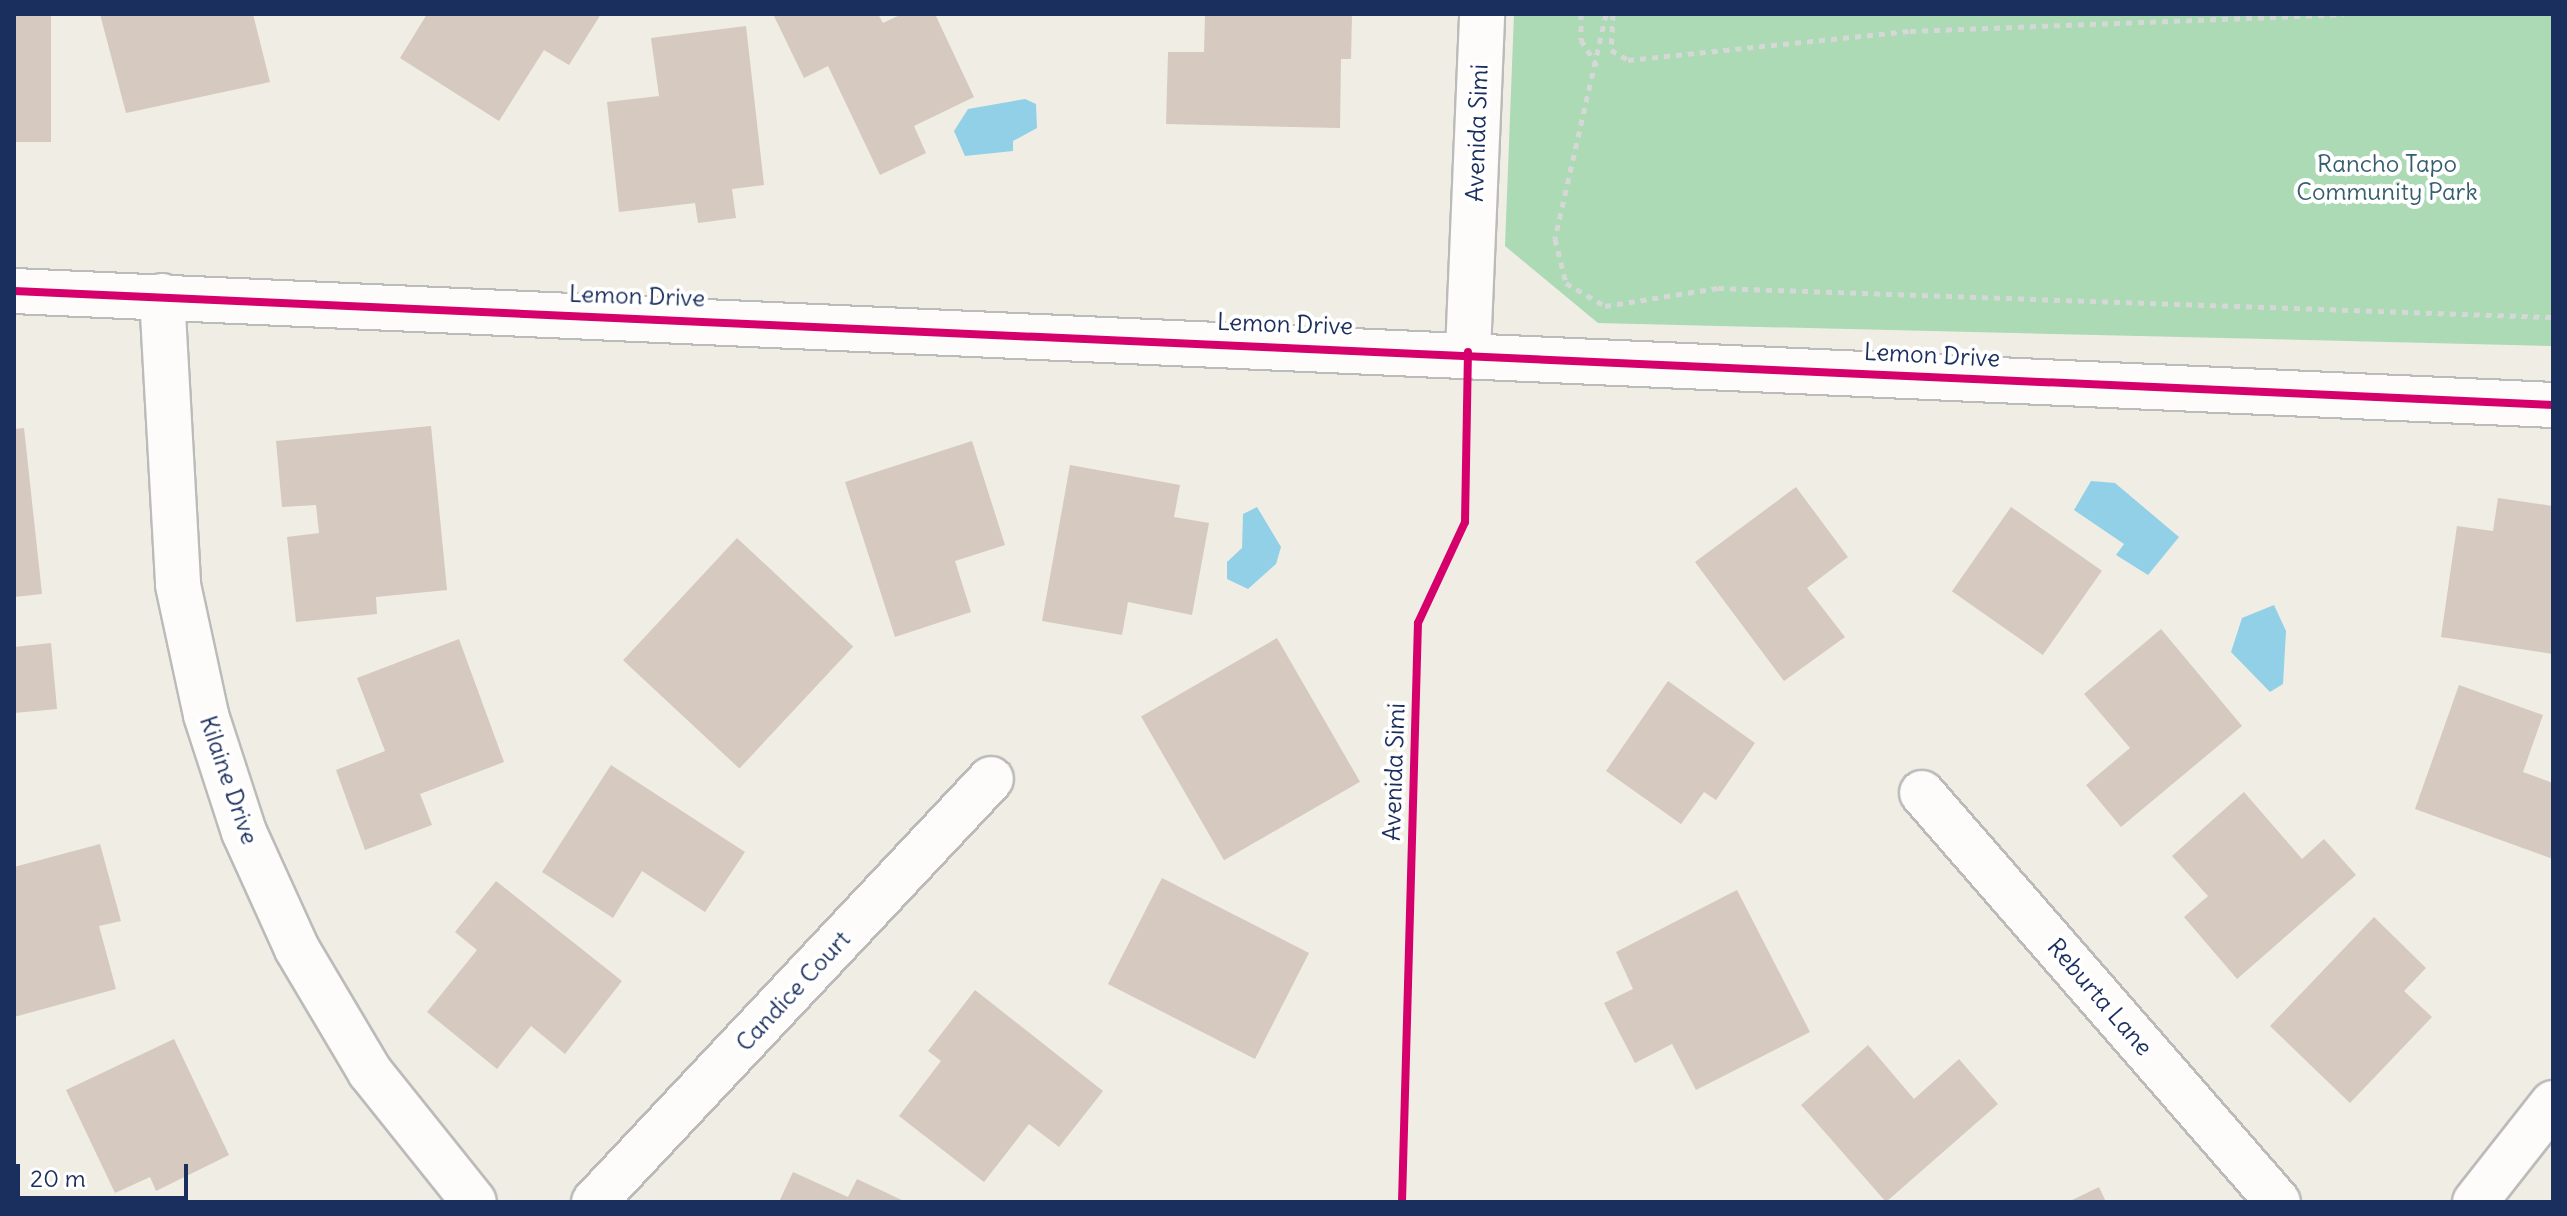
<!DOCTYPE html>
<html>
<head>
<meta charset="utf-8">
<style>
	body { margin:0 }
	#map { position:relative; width:2567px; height:1216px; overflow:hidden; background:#f0ede4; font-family:Delius,sans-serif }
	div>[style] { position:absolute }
	.green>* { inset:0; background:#abdab5 }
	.water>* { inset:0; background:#92d0e7 }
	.building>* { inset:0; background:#d6c9bf; transform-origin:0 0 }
	.path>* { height:5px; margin-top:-2.5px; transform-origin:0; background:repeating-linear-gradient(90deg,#d6d7d7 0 6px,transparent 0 12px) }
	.roads { filter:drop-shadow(2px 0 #bbbbba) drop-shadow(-2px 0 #bbbbba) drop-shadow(0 2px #bbbbba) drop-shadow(0 -2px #bbbbba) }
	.street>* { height:44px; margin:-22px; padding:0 22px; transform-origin:22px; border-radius:22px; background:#fdfcfb }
	.cycleway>* { height:8px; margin:-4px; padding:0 4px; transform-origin:4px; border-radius:4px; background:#d6006c }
	span { translate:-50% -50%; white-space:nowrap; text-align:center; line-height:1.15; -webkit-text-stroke:8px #fff; paint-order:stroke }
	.street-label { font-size:24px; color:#1b2f5e }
	.park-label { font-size:24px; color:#355e6d }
	.frame { position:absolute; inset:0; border:16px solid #1b2f5e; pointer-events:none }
	.scale { position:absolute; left:16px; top:1164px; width:172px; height:36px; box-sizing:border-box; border:4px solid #1b2f5e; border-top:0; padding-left:10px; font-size:24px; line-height:28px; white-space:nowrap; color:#1b2f5e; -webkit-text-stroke:6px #fff; paint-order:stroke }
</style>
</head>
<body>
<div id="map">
	<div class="green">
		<i style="clip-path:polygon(1514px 14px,2553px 14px,2553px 346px,1598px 323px,1505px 246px)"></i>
	</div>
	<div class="water">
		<i style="clip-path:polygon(1025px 99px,1036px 104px,1037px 128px,1013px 141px,1013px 151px,965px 156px,954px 131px,968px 109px)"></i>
		<i style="clip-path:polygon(2091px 481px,2115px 483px,2179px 537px,2148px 575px,2116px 555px,2124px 544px,2074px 510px)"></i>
		<i style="clip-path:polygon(1257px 507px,1281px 547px,1276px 564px,1248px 589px,1227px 579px,1227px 562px,1242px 548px,1243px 514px)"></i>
		<i style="clip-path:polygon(2274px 605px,2286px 631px,2283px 684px,2270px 692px,2231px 652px,2242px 618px)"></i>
	</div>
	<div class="building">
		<i style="left:14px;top:14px;width:37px;height:128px"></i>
		<i style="clip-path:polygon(100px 14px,253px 14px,270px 82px,126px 113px)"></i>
		<i style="clip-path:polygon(427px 14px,601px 14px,569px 65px,544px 50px,499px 121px,400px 58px)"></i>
		<i style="clip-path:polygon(773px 14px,878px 14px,883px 23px,902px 14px,935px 14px,974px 97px,914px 126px,926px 153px,880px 175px,828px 66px,804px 78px)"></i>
		<i style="clip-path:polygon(1205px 14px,1352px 14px,1351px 59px,1341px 59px,1340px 128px,1166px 124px,1168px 52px,1204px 52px)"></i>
		<i style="clip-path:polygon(746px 26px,764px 185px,732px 189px,736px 218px,698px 223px,695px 203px,619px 212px,607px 102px,659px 96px,651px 38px)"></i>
		<i style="clip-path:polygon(431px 426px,447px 590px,376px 597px,377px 614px,296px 622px,287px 537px,319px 533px,316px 505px,282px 507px,276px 441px)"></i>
		<i style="clip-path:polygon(24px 428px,42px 594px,14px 597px,14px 429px)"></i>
		<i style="clip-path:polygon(972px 441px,1005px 545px,955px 561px,971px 612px,895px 637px,845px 482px)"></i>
		<i style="clip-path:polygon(1070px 465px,1180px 485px,1174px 517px,1209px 523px,1192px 615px,1128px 602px,1122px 635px,1042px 621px)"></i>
		<i style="clip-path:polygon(1796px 487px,1848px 557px,1807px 588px,1845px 637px,1784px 681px,1695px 562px)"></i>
		<i style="clip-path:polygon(2498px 498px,2553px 506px,2553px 654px,2441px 637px,2457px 526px,2493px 531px)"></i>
		<i style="left:2011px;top:507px;width:111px;height:103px;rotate:35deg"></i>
		<i style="left:737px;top:538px;width:159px;height:167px;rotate:43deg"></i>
		<i style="clip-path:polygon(2161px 629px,2242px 726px,2121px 827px,2086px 785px,2130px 748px,2084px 694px)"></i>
		<i style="left:1277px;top:638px;width:166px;height:157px;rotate:60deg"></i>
		<i style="clip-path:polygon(459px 639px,504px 762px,420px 794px,432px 825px,365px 850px,336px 770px,385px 751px,357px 678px)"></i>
		<i style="clip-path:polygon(51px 643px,57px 709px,14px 713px,14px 647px)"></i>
		<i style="clip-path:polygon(1668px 681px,1755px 743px,1716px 800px,1704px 792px,1681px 824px,1606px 771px)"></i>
		<i style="clip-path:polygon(2459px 685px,2543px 715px,2523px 772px,2553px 783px,2553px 859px,2415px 809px)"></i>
		<i style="clip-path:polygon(611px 765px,745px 852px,705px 912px,642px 871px,613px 918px,542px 872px)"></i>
		<i style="clip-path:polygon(2244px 792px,2302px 859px,2324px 839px,2356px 875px,2237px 979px,2184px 917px,2208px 896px,2172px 856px)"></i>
		<i style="clip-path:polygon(100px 844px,121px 921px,99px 926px,116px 989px,14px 1017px,14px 867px)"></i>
		<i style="left:1162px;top:878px;width:165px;height:119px;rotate:27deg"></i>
		<i style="clip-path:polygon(496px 881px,622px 981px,565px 1054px,531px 1026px,497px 1069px,427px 1012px,477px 950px,455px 932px)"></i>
		<i style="clip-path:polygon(1737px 890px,1810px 1032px,1696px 1090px,1672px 1044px,1635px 1063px,1604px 1003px,1633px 989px,1616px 952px)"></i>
		<i style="clip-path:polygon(2374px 917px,2426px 968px,2404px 991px,2432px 1017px,2350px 1103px,2270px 1026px)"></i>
		<i style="clip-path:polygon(975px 990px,1103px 1091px,1059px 1147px,1029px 1124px,984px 1182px,899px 1116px,941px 1061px,928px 1051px)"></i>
		<i style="clip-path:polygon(174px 1039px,229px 1155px,156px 1191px,150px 1177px,115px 1193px,66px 1090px)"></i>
		<i style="clip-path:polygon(1868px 1045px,1914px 1099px,1959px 1059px,1998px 1104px,1886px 1202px,1801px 1105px)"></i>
		<i style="clip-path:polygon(793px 1172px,848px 1197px,857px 1179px,906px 1202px,779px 1202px)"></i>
		<i style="clip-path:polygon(2099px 1187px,2106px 1202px,2068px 1202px)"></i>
	</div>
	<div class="path">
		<i style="left:1581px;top:14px;width:26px;rotate:90deg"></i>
		<i style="left:1581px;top:40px;width:31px;rotate:58deg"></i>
		<i style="left:1606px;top:14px;width:231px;rotate:102.8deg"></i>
		<i style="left:1555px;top:239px;width:45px;rotate:76deg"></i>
		<i style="left:1566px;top:283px;width:45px;rotate:30.5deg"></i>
		<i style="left:1605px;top:306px;width:114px;rotate:-9.1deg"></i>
		<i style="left:1718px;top:288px;width:836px;rotate:1.99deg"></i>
		<i style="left:1613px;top:14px;width:36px;rotate:93deg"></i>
		<i style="left:1611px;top:50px;width:20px;rotate:30deg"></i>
		<i style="left:1628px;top:60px;width:283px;rotate:-5.9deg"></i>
		<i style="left:1910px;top:31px;width:434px;rotate:-2.2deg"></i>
	</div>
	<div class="roads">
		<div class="street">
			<i style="left:14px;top:291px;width:2542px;rotate:2.57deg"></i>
			<i style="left:162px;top:296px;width:289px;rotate:86.8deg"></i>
			<i style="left:178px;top:585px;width:133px;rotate:77.8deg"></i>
			<i style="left:206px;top:715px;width:123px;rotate:72deg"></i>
			<i style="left:244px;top:832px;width:128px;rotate:65.6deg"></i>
			<i style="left:297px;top:949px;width:143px;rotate:59.3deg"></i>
			<i style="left:370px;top:1072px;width:166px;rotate:51.3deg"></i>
			<i style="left:1468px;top:352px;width:338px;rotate:-87.6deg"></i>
			<i style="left:1922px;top:793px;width:542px;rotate:48.96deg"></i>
			<i style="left:594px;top:1202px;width:580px;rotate:-46.82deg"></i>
			<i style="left:2475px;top:1202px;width:126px;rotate:-51.8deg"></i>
		</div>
	</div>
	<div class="cycleway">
		<i style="left:14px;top:291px;width:2542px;rotate:2.57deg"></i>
		<i style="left:1402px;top:1202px;width:579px;rotate:-88.42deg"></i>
		<i style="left:1418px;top:623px;width:111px;rotate:-65deg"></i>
		<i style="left:1465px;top:522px;width:170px;rotate:-89deg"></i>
	</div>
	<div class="street-label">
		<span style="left:1477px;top:133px;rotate:-88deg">Avenida Simi</span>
		<span style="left:637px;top:296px;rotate:2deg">Lemon Drive</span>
		<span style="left:1285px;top:324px;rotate:2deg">Lemon Drive</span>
		<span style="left:1932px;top:355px;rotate:3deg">Lemon Drive</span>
		<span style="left:1394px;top:772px;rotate:-88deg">Avenida Simi</span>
		<span style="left:229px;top:780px;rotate:71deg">Kilaine Drive</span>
		<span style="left:793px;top:991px;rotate:-47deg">Candice Court</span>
		<span style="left:2100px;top:997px;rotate:49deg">Reburta Lane</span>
	</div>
	<div class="park-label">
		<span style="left:2387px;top:178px">Rancho Tapo<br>Community Park</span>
	</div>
	<div class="frame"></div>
	<div class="scale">20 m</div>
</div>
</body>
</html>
